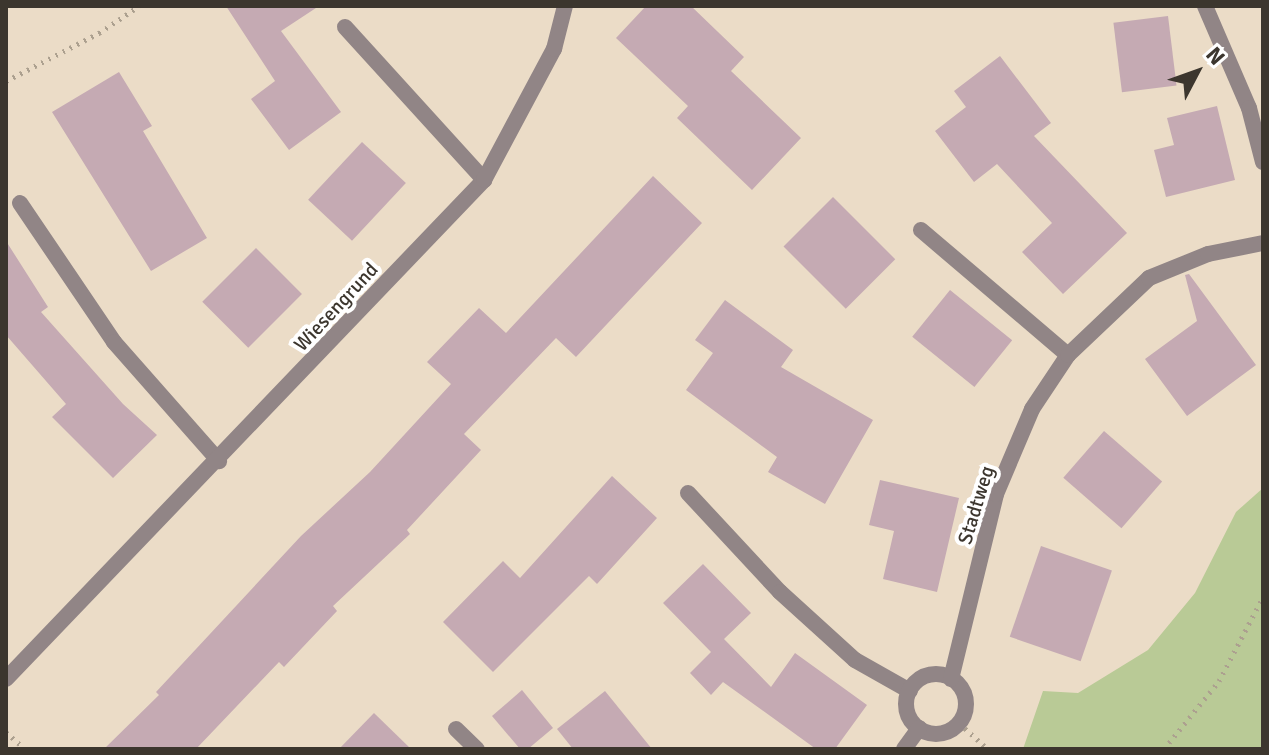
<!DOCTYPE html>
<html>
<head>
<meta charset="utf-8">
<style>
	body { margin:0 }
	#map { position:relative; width:1269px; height:755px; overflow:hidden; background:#ebdcc7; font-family:Signika,sans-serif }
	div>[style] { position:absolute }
	.green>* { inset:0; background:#b9ca96 }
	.building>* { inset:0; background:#c5aab3; transform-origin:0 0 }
	.path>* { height:5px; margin-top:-2.5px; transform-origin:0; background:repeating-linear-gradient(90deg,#aca08f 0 2px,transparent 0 8px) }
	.minor>* { height:16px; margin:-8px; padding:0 8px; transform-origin:8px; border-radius:8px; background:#918586 }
	.minor>.ring { margin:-8px; padding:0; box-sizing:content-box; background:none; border:16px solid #918586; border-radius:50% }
	span { translate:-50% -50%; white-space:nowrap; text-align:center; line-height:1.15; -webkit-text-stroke:8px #fff; paint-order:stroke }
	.street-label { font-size:20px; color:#3c362e }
	.frame { position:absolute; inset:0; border:8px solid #3c362e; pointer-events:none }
	.north { position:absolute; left:1157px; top:32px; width:80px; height:80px; -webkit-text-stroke:6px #fff; paint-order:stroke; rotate:49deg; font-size:22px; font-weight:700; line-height:32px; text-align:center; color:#3c362e }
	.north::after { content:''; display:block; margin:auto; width:28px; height:36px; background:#3c362e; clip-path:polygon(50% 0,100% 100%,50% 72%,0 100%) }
</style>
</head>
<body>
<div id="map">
	<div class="green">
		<i style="clip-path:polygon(1263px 488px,1263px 749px,1023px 749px,1043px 691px,1078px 693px,1148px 650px,1195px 593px,1236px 512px)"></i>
	</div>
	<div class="building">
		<i style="clip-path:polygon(226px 6px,319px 6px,281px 31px,341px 112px,289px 150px,251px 99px,275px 81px)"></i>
		<i style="clip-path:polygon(646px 6px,691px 6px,744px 57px,731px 71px,801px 138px,752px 190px,677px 118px,688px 106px,616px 38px)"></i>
		<i style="left:1168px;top:16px;width:70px;height:55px;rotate:83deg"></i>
		<i style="clip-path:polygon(1000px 56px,1051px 123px,1034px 136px,1127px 233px,1063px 294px,1022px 252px,1052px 223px,997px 164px,974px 182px,935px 131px,966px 107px,954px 91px)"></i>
		<i style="clip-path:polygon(119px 72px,152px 126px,143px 131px,207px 238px,151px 271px,52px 112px)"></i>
		<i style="clip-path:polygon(1217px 106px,1235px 180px,1166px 197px,1154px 150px,1174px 145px,1167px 118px)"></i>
		<i style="left:362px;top:142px;width:60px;height:79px;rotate:43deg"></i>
		<i style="clip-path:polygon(653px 176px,702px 223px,576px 357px,556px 338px,464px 434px,481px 450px,407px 530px,410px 534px,333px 606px,337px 611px,284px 667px,279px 662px,196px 749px,104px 749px,159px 695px,156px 692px,301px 536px,370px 472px,451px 384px,427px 362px,479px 308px,506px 333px)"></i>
		<i style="left:833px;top:197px;width:88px;height:70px;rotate:45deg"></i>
		<i style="clip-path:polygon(6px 241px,48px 307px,41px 312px,123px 404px,157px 435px,113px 478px,52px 417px,66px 404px,6px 335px)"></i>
		<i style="left:256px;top:248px;width:65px;height:76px;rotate:45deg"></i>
		<i style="clip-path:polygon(1189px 274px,1256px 365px,1187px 416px,1145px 359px,1197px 321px,1185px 275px)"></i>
		<i style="left:950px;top:290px;width:80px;height:60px;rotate:39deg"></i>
		<i style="clip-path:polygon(725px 300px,793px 350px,781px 367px,873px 420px,825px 504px,768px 472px,777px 457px,686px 390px,713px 353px,695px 340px)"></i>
		<i style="left:1104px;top:431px;width:77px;height:62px;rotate:41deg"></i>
		<i style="clip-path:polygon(612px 476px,657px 518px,597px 584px,589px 576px,493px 672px,443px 622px,503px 561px,520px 578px)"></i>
		<i style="clip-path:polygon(880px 480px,959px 498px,937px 592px,883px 579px,894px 531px,869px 525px)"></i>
		<i style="left:1041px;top:546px;width:75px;height:96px;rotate:19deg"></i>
		<i style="clip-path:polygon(703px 564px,751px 613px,724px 639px,771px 687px,795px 653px,867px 705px,835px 749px,816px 749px,723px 682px,711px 695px,690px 673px,715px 648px,711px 652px,663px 603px)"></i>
		<i style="clip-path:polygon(522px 690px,553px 728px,528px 749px,520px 749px,492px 716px)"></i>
		<i style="clip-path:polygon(605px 691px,652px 749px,573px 749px,557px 729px)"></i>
		<i style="clip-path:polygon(374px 713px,411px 749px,339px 749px)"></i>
	</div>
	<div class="path">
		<i style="left:6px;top:81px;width:105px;rotate:-27.3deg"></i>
		<i style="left:99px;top:33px;width:48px;rotate:-34deg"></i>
		<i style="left:959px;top:723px;width:39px;rotate:42deg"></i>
		<i style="left:6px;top:732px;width:25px;rotate:42deg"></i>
		<i style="left:1164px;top:749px;width:87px;rotate:-51deg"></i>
		<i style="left:1219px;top:681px;width:95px;rotate:-62.4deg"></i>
	</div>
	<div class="minor">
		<i style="left:1205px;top:6px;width:111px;rotate:66.7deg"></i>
		<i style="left:1249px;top:108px;width:56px;rotate:75.5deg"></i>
		<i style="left:345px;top:27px;width:207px;rotate:47.7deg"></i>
		<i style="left:20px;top:203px;width:168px;rotate:55.9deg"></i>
		<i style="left:114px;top:342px;width:159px;rotate:48.6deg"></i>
		<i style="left:921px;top:230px;width:193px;rotate:40.4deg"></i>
		<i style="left:688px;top:493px;width:135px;rotate:47.1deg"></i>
		<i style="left:780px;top:592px;width:101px;rotate:42.2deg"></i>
		<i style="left:855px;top:660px;width:63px;rotate:29.4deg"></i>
		<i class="ring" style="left:906px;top:674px;width:44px;height:44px"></i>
		<i style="left:6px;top:679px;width:691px;rotate:-46.23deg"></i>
		<i style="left:484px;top:180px;width:149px;rotate:-61.9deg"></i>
		<i style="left:554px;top:49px;width:44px;rotate:-75.7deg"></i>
		<i style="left:951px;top:679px;width:190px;rotate:-76.3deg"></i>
		<i style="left:996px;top:494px;width:92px;rotate:-67deg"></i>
		<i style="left:1032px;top:409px;width:65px;rotate:-56.3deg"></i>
		<i style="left:1068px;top:355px;width:112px;rotate:-43.5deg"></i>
		<i style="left:1149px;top:278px;width:64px;rotate:-22.1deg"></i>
		<i style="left:1208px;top:254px;width:56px;rotate:-11.3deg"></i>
		<i style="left:456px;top:729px;width:29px;rotate:44deg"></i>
		<i style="left:904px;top:749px;width:26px;rotate:-54deg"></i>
	</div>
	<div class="street-label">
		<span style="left:336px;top:307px;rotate:-47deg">Wiesengrund</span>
		<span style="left:976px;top:505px;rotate:-73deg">Stadtweg</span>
	</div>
	<div class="frame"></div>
	<div class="north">N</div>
</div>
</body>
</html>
